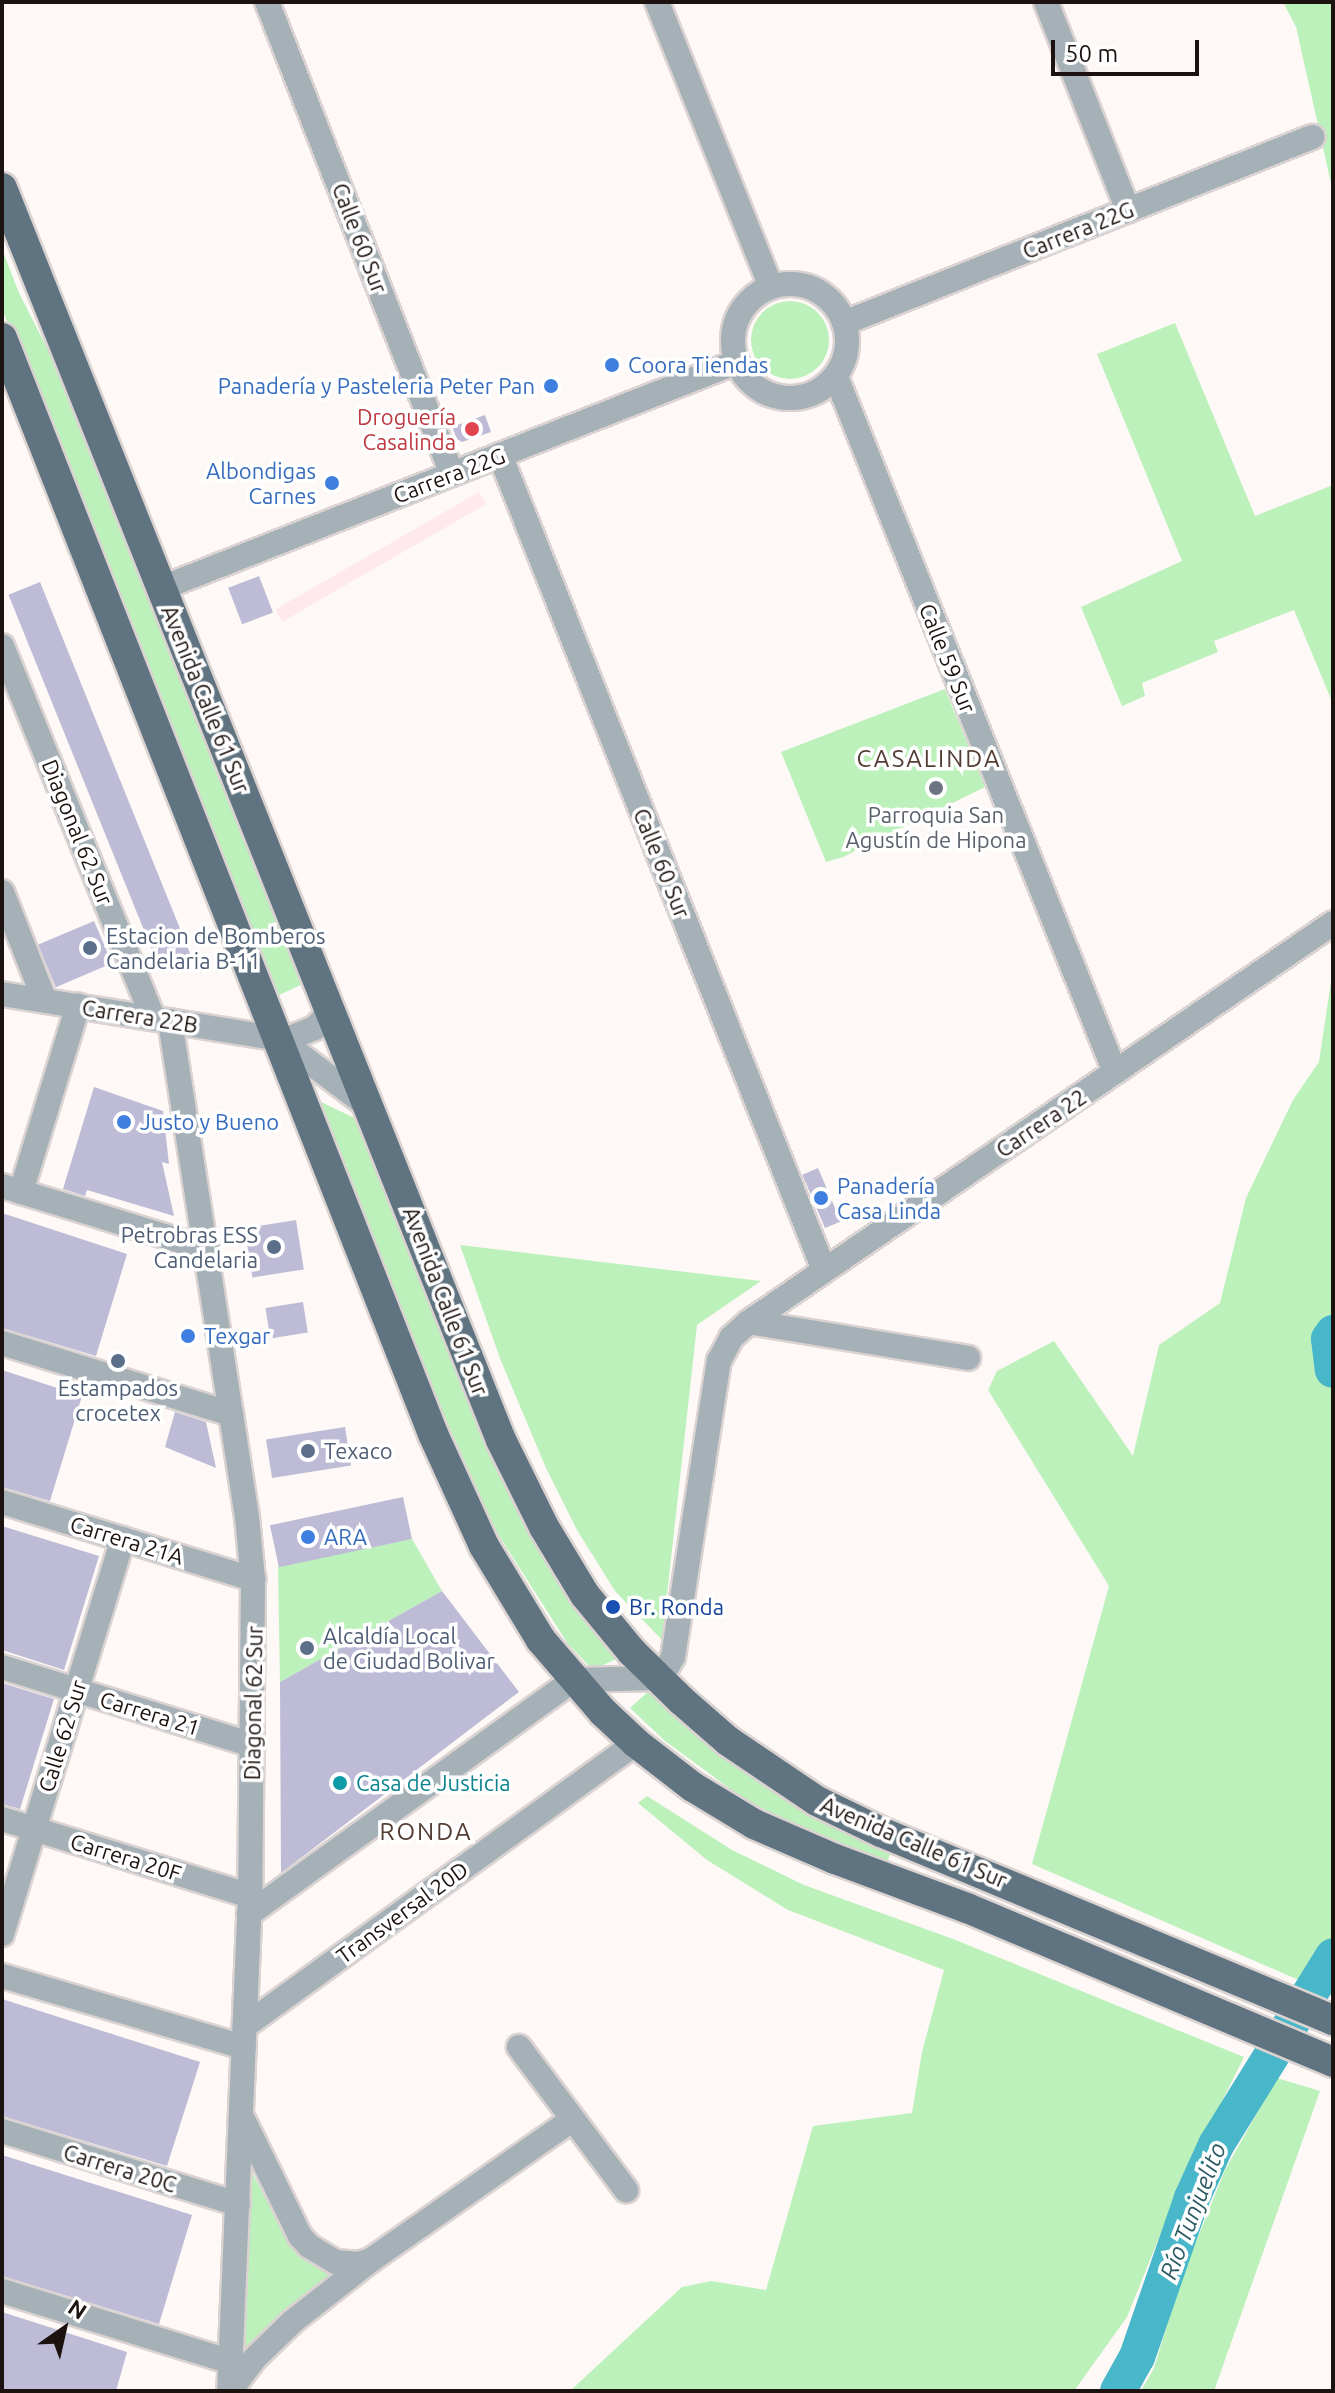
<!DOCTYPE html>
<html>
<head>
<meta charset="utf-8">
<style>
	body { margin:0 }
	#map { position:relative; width:1335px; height:2393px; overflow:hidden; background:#fef8f6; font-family:Ubuntu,sans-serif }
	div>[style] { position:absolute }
	.commercial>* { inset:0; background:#ffe9ef; transform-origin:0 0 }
	.green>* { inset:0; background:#bcf1bb }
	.round { border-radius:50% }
	.river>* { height:36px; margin:-18px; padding:0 18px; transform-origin:18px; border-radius:18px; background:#49b7ca }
	.building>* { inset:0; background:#bdbbd5; transform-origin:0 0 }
	.roads { filter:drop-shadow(2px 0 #dad3d1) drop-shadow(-2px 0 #dad3d1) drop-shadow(0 2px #dad3d1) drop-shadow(0 -2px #dad3d1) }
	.minor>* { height:24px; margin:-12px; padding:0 12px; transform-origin:12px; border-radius:12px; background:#a5b0b7 }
	.minor>.ring { margin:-12px; padding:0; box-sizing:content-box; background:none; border:24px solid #a5b0b7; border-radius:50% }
	.major>* { height:30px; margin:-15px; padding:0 15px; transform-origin:15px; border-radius:15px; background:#5f7380 }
	.dots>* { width:22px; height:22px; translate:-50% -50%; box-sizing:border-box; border:4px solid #fff; border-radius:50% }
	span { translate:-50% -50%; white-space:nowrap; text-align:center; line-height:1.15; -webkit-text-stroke:7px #fff; paint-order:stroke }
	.street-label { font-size:22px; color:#1c120f }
	.shop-label { font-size:22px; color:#366cbe }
	.left { translate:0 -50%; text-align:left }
	.right { translate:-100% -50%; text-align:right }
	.health-label { font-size:22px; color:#be3a42 }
	.worship-label { font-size:22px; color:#5b616d }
	.service-label { font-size:22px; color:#4e5e75 }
	.transit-label { font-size:22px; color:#164399 }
	.culture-label { font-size:22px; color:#0d838f }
	.neighbourhood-label { font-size:24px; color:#543d34; letter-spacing:2px }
	.water-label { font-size:24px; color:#2d5b64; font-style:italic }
	.frame { position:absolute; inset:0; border:4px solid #1c120f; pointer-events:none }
	.north { position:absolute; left:24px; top:2289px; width:80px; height:80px; -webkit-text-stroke:6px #fff; paint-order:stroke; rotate:34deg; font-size:22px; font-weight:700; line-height:32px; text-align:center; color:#1c120f }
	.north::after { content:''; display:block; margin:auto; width:28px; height:36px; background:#1c120f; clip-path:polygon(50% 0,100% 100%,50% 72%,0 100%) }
	.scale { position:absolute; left:1051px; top:40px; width:148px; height:36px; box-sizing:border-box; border:4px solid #1c120f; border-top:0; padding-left:10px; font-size:24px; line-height:28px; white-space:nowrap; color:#1c120f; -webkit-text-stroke:6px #fff; paint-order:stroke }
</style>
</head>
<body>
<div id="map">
	<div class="commercial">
		<i style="left:479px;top:492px;width:14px;height:235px;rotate:60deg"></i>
	</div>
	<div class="green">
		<i style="clip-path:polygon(1283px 2px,1333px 2px,1333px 192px,1296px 27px)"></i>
		<i style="clip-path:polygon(2px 249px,19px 293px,66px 385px,305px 983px,279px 995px,2px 309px)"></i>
		<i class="round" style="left:751px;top:301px;width:78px;height:78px"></i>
		<i style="clip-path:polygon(1175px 323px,1255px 516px,1333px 485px,1333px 704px,1294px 610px,1214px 641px,1218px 652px,1142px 683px,1145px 696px,1122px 706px,1081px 607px,1182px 561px,1097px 354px)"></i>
		<i style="clip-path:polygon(945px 689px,985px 787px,843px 857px,826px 862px,781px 752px)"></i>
		<i style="clip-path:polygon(1333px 968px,1333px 1995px,1032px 1864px,1109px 1586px,988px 1390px,997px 1371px,1054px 1341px,1133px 1456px,1159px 1345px,1220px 1303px,1246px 1198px,1293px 1100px,1319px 1062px)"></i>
		<i style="clip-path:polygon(319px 1101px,361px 1121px,575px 1603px,616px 1659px,593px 1670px,568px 1644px,496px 1531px,413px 1346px)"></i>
		<i style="clip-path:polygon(460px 1245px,761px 1281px,697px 1325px,662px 1640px,615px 1591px,577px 1530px,546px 1468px,501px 1361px)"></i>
		<i style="clip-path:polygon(412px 1539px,442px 1591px,280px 1682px,278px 1566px)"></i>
		<i style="clip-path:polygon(651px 1689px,688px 1725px,738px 1766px,786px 1798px,891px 1851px,887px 1863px,804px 1831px,737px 1794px,665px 1741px,630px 1708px)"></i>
		<i style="clip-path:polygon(647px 1796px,732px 1850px,804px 1885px,953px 1939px,1244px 2057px,1181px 2183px,1127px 2317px,1074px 2391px,570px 2391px,682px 2287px,711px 2281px,766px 2290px,813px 2126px,912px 2113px,922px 2052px,944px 1970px,788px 1910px,707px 1860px,638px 1803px)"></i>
		<i style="clip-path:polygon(1277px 2078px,1320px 2091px,1214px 2391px,1141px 2391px,1154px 2368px,1182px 2276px,1225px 2170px)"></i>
		<i style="clip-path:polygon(251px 2171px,289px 2240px,332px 2277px,272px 2324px,242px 2356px)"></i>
	</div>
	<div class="river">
		<i style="left:1333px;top:1333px;width:7px;rotate:124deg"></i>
		<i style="left:1329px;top:1339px;width:31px;rotate:83deg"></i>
		<i style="left:1118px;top:2391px;width:39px;rotate:-61deg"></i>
		<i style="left:1137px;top:2357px;width:168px;rotate:-70.9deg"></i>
		<i style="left:1192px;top:2198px;width:58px;rotate:-65.6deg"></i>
		<i style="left:1216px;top:2145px;width:222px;rotate:-58.2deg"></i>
	</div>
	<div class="building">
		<i style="clip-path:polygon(485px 415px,491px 432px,462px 442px,457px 439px,452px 427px)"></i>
		<i style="left:259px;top:576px;width:39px;height:33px;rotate:69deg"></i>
		<i style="left:40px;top:582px;width:405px;height:34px;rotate:68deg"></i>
		<i style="left:94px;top:921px;width:46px;height:61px;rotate:67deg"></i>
		<i style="clip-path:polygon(94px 1087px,163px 1111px,169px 1164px,162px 1162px,174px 1216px,87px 1190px,85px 1196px,63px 1189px)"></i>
		<i style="left:818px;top:1168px;width:58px;height:17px;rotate:67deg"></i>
		<i style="clip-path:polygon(2px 1213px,127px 1254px,96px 1356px,2px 1328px)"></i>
		<i style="left:296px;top:1220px;width:50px;height:52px;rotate:81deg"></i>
		<i style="left:303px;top:1302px;width:31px;height:38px;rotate:81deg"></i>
		<i style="clip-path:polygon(2px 1370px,82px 1396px,50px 1501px,2px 1487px)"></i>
		<i style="clip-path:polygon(175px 1412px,206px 1422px,216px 1468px,165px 1447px)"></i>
		<i style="left:345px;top:1427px;width:39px;height:80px;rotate:81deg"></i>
		<i style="left:403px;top:1497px;width:43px;height:136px;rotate:78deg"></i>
		<i style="clip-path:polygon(2px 1526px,99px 1556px,64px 1670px,2px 1650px)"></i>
		<i style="clip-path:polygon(442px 1591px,519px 1692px,281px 1873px,280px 1682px)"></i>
		<i style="clip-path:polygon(2px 1683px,54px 1699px,20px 1809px,2px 1804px)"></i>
		<i style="clip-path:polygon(2px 1999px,200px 2062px,167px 2166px,2px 2116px)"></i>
		<i style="clip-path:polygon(2px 2155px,192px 2215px,159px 2324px,2px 2276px)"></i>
		<i style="clip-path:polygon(2px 2312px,127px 2352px,116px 2391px,2px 2391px)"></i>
	</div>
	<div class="roads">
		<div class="minor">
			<i style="left:267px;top:2px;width:507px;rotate:68.6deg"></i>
			<i style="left:657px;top:2px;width:307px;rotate:68.2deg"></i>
			<i style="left:1046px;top:2px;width:224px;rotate:68.5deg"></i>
			<i class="ring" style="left:733px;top:284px;width:90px;height:90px"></i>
			<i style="left:844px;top:323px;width:504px;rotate:-21.67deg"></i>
			<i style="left:836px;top:377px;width:749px;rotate:68.13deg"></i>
			<i style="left:500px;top:455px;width:877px;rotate:68.32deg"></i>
			<i style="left:162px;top:588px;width:618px;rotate:-21.46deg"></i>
			<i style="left:2px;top:646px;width:401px;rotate:67.9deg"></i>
			<i style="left:2px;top:892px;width:117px;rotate:68.5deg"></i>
			<i style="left:2px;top:994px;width:281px;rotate:9.2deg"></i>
			<i style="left:279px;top:1039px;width:11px;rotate:-5deg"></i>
			<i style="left:290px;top:1038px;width:27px;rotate:-22deg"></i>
			<i style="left:315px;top:1028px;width:24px;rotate:-48deg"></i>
			<i style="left:170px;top:1021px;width:502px;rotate:81.18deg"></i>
			<i style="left:247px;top:1517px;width:62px;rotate:84.5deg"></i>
			<i style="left:253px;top:1579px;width:317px;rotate:90.5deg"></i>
			<i style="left:250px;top:1896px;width:495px;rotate:92.4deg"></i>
			<i style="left:279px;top:1039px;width:113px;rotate:37.1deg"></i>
			<i style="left:2px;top:1186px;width:214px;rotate:17.1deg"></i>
			<i style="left:21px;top:1192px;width:195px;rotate:-73deg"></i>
			<i style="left:749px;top:1322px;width:222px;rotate:9.3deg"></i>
			<i style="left:2px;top:1343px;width:240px;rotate:17.2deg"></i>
			<i style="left:2px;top:1502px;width:263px;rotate:17.1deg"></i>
			<i style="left:2px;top:1667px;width:263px;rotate:17.3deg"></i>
			<i style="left:2px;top:1819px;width:260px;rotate:17.2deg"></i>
			<i style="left:249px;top:1914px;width:400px;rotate:-35.8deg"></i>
			<i style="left:574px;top:1680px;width:83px;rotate:-1.4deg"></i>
			<i style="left:657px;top:1678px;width:9px;rotate:-36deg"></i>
			<i style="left:664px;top:1673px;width:18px;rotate:-61deg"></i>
			<i style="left:673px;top:1657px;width:300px;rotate:-81.2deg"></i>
			<i style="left:719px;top:1361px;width:26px;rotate:-62deg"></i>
			<i style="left:731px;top:1338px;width:24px;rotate:-42deg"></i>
			<i style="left:749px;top:1322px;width:707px;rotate:-34.34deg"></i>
			<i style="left:2px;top:1934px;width:413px;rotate:-73deg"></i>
			<i style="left:2px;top:1976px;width:252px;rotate:16.4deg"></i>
			<i style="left:245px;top:2026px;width:483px;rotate:-35.9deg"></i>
			<i style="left:519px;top:2047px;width:179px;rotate:53.2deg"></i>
			<i style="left:242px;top:2117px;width:132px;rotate:64deg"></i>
			<i style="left:300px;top:2236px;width:13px;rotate:48deg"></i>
			<i style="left:309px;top:2246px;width:31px;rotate:31deg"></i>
			<i style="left:336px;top:2262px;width:23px;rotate:5deg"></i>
			<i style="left:359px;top:2264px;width:13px;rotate:-18deg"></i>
			<i style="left:2px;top:2131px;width:247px;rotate:17.2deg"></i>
			<i style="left:2px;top:2291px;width:240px;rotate:17.2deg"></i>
			<i style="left:230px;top:2391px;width:40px;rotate:-53deg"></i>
			<i style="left:254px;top:2359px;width:53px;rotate:-44.2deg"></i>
			<i style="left:292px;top:2322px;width:100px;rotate:-38.1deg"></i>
			<i style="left:371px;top:2260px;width:246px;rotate:-34.9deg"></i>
		</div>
		<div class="major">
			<i style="left:2px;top:188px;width:1348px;rotate:68.27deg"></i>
			<i style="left:501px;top:1440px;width:97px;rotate:63.7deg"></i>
			<i style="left:544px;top:1527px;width:79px;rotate:58.9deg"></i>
			<i style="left:585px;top:1595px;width:74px;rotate:50.5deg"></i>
			<i style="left:632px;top:1652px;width:69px;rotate:44.4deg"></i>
			<i style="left:681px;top:1700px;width:62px;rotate:41.1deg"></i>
			<i style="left:728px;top:1741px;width:107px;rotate:34deg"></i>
			<i style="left:817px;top:1801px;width:71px;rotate:25.8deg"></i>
			<i style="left:881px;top:1832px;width:490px;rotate:22.6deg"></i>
			<i style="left:2px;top:338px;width:1178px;rotate:68.53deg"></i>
			<i style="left:433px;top:1434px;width:123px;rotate:65.5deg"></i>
			<i style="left:484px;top:1546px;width:110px;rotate:58.8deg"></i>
			<i style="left:541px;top:1640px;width:95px;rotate:49.3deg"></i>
			<i style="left:603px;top:1712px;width:45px;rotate:43.2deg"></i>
			<i style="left:636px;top:1743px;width:72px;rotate:37.7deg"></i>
			<i style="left:693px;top:1787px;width:71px;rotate:31.2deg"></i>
			<i style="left:754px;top:1824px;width:88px;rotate:23.4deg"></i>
			<i style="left:835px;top:1859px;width:141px;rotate:20.4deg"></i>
			<i style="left:967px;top:1908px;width:397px;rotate:22.8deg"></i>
		</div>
	</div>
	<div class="dots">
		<i style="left:612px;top:365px;background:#3f7fe0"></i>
		<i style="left:551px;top:386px;background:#3f7fe0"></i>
		<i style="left:472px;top:429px;background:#e0444e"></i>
		<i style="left:332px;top:483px;background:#3f7fe0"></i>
		<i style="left:936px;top:788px;background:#6b7280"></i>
		<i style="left:90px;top:948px;background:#5c6f8a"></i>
		<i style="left:124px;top:1122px;background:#3f7fe0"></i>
		<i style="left:821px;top:1198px;background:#3f7fe0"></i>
		<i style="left:274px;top:1247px;background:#5c6f8a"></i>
		<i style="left:188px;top:1336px;background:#3f7fe0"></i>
		<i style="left:118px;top:1361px;background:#5c6f8a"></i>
		<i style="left:308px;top:1451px;background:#5c6f8a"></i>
		<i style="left:308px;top:1537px;background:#3f7fe0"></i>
		<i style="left:613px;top:1607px;background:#1a4fb4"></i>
		<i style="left:307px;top:1648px;background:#5c6f8a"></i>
		<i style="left:340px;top:1783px;background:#0f9aa8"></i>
	</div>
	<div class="street-label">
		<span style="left:1078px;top:230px;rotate:-22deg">Carrera 22G</span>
		<span style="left:360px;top:238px;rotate:69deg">Calle 60 Sur</span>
		<span style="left:449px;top:475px;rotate:-21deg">Carrera 22G</span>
		<span style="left:948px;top:658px;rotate:68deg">Calle 59 Sur</span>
		<span style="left:206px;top:699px;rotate:68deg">Avenida Calle 61 Sur</span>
		<span style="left:78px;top:832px;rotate:68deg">Diagonal 62 Sur</span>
		<span style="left:662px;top:863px;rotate:68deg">Calle 60 Sur</span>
		<span style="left:140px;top:1016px;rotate:9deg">Carrera 22B</span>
		<span style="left:1041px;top:1123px;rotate:-34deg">Carrera 22</span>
		<span style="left:446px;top:1301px;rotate:69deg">Avenida Calle 61 Sur</span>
		<span style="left:127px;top:1540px;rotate:17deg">Carrera 21A</span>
		<span style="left:253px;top:1703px;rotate:-89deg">Diagonal 62 Sur</span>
		<span style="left:150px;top:1713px;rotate:17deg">Carrera 21</span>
		<span style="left:62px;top:1736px;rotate:-73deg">Calle 62 Sur</span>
		<span style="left:914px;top:1842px;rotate:23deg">Avenida Calle 61 Sur</span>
		<span style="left:126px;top:1857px;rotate:17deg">Carrera 20F</span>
		<span style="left:402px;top:1912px;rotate:-36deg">Transversal 20D</span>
		<span style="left:120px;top:2168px;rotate:17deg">Carrera 20C</span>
	</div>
	<div class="shop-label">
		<span class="left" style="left:628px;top:365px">Coora Tiendas</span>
		<span class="right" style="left:535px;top:386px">Panadería y Pasteleria Peter Pan</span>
		<span class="right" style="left:316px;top:483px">Albondigas<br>Carnes</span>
		<span class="left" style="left:140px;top:1122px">Justo y Bueno</span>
		<span class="left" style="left:837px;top:1198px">Panadería<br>Casa Linda</span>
		<span class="left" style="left:204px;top:1336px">Texgar</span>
		<span class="left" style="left:324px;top:1537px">ARA</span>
	</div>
	<div class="health-label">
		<span class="right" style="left:456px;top:429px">Droguería<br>Casalinda</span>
	</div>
	<div class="worship-label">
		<span style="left:936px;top:827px">Parroquia San<br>Agustín de Hipona</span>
	</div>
	<div class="service-label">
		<span class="left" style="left:106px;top:948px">Estacion de Bomberos<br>Candelaria B-11</span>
		<span class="right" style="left:258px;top:1247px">Petrobras ESS<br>Candelaria</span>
		<span style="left:118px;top:1400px">Estampados<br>crocetex</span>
		<span class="left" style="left:324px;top:1451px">Texaco</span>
		<span class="left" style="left:323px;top:1648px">Alcaldía Local<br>de Ciudad Bolivar</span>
	</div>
	<div class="transit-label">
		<span class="left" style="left:629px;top:1607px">Br. Ronda</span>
	</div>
	<div class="culture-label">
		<span class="left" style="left:356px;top:1783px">Casa de Justicia</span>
	</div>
	<div class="neighbourhood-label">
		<span style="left:929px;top:759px">CASALINDA</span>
		<span style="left:426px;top:1832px">RONDA</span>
	</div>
	<div class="water-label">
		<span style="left:1193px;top:2211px;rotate:-69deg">Río Tunjuelito</span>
	</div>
	<div class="frame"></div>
	<div class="north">N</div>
	<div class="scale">50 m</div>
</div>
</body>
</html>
